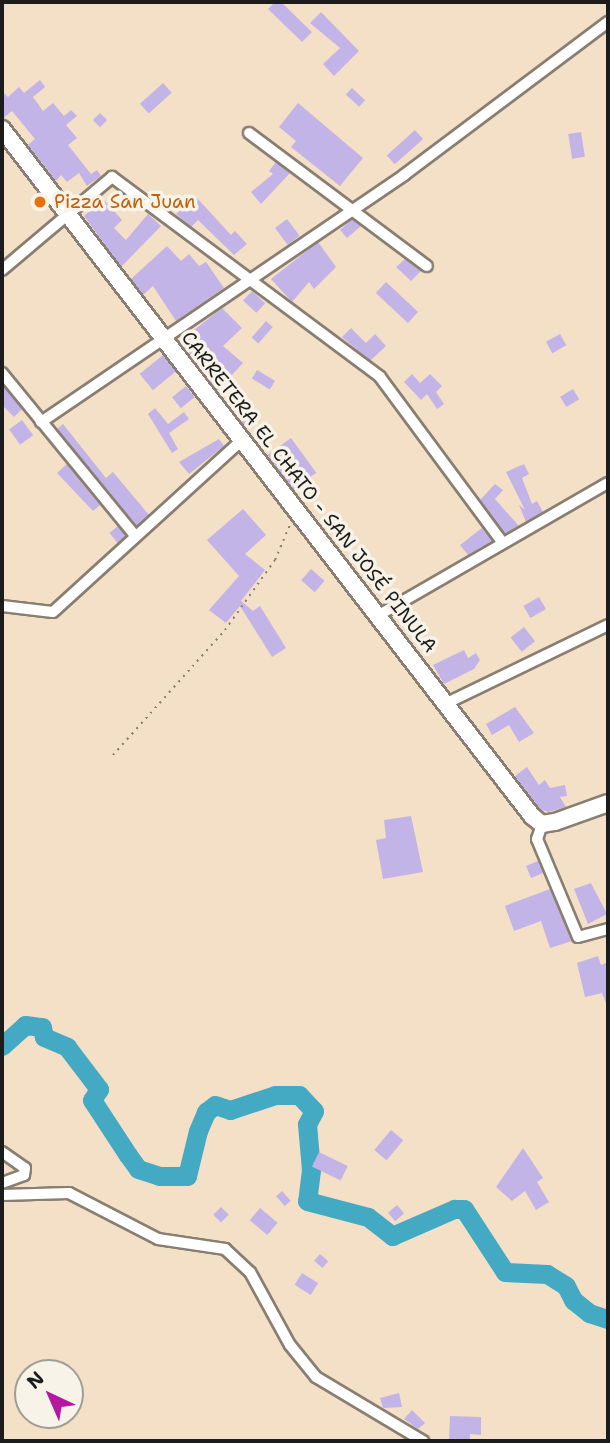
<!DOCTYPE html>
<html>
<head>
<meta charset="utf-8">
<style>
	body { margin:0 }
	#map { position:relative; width:610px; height:1443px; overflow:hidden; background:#f3e0c6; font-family:"Shantell Sans",sans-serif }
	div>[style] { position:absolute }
	.river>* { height:19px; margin:-9.5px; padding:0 9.5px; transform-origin:9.5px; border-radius:9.5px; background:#44aac4 }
	.building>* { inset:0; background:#c3b4e7; transform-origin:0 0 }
	.path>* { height:2px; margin-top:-1px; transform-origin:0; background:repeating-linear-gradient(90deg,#887e71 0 2px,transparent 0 7px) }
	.roads { filter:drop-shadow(2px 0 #887e71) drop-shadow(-2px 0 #887e71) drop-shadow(0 2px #887e71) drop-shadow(0 -2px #887e71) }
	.minor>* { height:10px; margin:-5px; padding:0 5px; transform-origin:5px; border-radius:5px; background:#fff }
	.primary>* { height:16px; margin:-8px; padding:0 8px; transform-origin:8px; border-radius:8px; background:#fff }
	.dots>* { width:19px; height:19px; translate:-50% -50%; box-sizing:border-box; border:4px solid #f7f3e8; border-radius:50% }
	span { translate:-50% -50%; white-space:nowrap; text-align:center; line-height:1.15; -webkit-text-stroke:7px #f7f3e8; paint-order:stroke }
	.food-label { font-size:19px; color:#c56008 }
	.left { translate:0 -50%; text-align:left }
	.street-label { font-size:19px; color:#1c1c1c }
	.frame { position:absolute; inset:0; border:4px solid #1c1c1c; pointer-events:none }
	.north { position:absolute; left:14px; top:1359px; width:70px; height:70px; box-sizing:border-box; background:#f7f3e8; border:2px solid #9f9d96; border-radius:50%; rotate:316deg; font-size:19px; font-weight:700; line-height:28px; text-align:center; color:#1c1c1c }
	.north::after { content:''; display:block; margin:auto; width:24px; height:32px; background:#b5179e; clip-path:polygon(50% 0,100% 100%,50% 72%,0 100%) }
</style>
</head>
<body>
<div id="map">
	<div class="river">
		<i style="left:2px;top:1046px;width:31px;rotate:-42deg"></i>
		<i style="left:25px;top:1025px;width:17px;rotate:7deg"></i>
		<i style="left:42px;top:1027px;width:10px;rotate:79deg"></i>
		<i style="left:44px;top:1037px;width:25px;rotate:23deg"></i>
		<i style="left:67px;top:1047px;width:53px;rotate:52.7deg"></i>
		<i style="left:99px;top:1089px;width:13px;rotate:122deg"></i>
		<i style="left:92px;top:1100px;width:66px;rotate:56.8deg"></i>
		<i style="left:128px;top:1155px;width:17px;rotate:54deg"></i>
		<i style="left:138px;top:1169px;width:22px;rotate:18deg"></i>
		<i style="left:159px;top:1176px;width:28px"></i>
		<i style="left:187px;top:1176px;width:46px;rotate:-76.3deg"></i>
		<i style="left:198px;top:1131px;width:21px;rotate:-67deg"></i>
		<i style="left:206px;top:1112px;width:11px;rotate:-38deg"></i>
		<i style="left:215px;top:1105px;width:16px;rotate:18deg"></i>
		<i style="left:230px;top:1110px;width:47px;rotate:-18.4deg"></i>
		<i style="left:275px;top:1095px;width:24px"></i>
		<i style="left:299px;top:1095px;width:22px;rotate:47deg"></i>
		<i style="left:314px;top:1111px;width:15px;rotate:118deg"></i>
		<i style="left:307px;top:1124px;width:46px;rotate:85deg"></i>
		<i style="left:311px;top:1170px;width:31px;rotate:97deg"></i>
		<i style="left:307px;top:1201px;width:63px;rotate:14.7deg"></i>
		<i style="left:368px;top:1217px;width:31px;rotate:38deg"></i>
		<i style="left:392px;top:1236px;width:68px;rotate:-23.5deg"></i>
		<i style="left:454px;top:1209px;width:10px"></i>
		<i style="left:464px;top:1209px;width:75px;rotate:56.9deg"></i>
		<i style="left:505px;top:1272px;width:42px;rotate:2.7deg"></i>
		<i style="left:547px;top:1274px;width:22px;rotate:32deg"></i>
		<i style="left:566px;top:1286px;width:16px;rotate:63deg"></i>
		<i style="left:573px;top:1300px;width:21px;rotate:39deg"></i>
		<i style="left:589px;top:1313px;width:20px;rotate:18deg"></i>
	</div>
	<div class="building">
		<i style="clip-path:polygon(275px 2px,281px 2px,312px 32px,302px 42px,268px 9px)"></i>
		<i style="clip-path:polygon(321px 12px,359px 51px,334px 76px,323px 64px,340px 48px,310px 23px)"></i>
		<i style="clip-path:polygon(40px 80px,45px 87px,33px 97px,43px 111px,53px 103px,64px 116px,71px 110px,77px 116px,66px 125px,77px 138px,68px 145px,91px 174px,97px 170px,101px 176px,87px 186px,79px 173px,67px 182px,61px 175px,56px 181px,28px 145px,35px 139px,12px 111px,2px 119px,2px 91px,8px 97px,19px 87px,24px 93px)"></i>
		<i style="left:163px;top:83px;width:13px;height:31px;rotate:48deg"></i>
		<i style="left:352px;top:88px;width:18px;height:9px;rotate:43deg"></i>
		<i style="clip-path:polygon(298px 103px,363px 158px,340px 186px,291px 147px,296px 141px,279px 127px)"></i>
		<i style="left:100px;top:113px;width:10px;height:10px;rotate:45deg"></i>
		<i style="left:415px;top:130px;width:12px;height:38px;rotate:48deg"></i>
		<i style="left:581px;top:132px;width:25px;height:13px;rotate:81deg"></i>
		<i style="clip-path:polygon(276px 162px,290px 173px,261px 204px,251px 192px,273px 174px,269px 171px)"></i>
		<i style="clip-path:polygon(196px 197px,231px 235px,235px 231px,247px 244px,234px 255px,198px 220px,191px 227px,176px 214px)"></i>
		<i style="clip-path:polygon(103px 199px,122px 220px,114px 228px,126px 240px,148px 214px,161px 226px,121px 267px,84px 216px)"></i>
		<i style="left:287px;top:219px;width:21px;height:15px;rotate:53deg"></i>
		<i style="clip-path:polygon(352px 219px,361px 226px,347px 238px,340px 230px)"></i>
		<i style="clip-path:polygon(318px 242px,336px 267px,314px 289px,309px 282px,292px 302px,271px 279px)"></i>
		<i style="clip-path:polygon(167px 246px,181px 261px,189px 254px,199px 266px,206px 262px,224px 288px,176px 321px,153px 286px,143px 295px,131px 279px)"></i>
		<i style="clip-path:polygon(405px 259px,421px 271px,411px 281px,396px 267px)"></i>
		<i style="left:386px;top:282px;width:44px;height:15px;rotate:43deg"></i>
		<i style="left:252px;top:291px;width:18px;height:13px;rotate:43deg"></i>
		<i style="clip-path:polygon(222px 308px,242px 328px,223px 346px,243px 363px,217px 391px,209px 380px,212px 377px,179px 342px)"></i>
		<i style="left:266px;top:321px;width:9px;height:22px;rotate:41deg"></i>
		<i style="clip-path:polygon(351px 328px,366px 343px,375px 334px,386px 346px,370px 361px,342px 337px)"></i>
		<i style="left:560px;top:334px;width:13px;height:16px;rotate:61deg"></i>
		<i style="left:163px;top:355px;width:21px;height:30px;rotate:51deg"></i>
		<i style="left:257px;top:370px;width:21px;height:10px;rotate:31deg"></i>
		<i style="clip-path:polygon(412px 374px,420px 383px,430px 374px,442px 386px,436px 392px,444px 404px,437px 409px,427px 394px,421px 400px,404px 382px)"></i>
		<i style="clip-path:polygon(2px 384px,22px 409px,14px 417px,2px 405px)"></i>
		<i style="left:186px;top:386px;width:14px;height:18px;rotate:51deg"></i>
		<i style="left:573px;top:389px;width:12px;height:15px;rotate:59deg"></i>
		<i style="left:250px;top:407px;width:10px;height:16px;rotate:53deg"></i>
		<i style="clip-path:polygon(155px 408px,168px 424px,184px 412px,189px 419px,169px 433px,178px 449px,172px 453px,148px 414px)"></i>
		<i style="left:22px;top:420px;width:19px;height:16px;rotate:54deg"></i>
		<i style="clip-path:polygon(63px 424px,106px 478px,113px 472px,149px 515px,137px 526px,57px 429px)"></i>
		<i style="left:291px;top:438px;width:43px;height:29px;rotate:54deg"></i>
		<i style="clip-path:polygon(219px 439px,224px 446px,189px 474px,179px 462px)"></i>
		<i style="clip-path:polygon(67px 464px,100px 505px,93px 511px,57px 473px)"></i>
		<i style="clip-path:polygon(524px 464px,529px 474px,522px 478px,532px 504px,537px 501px,543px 512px,526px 522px,519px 505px,525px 510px,506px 472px)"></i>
		<i style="clip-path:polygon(495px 484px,503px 490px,495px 499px,519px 526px,505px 534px,480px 500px)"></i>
		<i style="clip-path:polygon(243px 509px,266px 535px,245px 554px,265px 570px,241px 601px,253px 611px,260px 606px,286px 648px,272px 657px,240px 606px,226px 623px,209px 610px,239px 576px,207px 540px)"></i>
		<i style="left:118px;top:526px;width:13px;height:11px;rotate:51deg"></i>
		<i style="clip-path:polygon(482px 528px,492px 541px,468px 555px,460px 545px)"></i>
		<i style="left:311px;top:569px;width:18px;height:15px;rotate:41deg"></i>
		<i style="left:539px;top:597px;width:14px;height:18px;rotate:60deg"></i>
		<i style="left:524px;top:627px;width:18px;height:17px;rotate:52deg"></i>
		<i style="clip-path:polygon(464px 650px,468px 658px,476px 653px,480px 660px,474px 669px,444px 684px,433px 665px)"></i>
		<i style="clip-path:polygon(515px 707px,534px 733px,519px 742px,509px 725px,492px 735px,486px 724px)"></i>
		<i style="clip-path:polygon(527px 767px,539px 785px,545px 780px,550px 788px,565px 785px,567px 796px,560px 797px,566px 807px,548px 812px,540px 809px,515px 776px)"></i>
		<i style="clip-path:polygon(411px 816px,423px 872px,383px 879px,376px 840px,386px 838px,384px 820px)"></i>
		<i style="left:538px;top:861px;width:13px;height:13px;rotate:67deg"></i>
		<i style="clip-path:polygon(591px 883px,607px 914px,588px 924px,574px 889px)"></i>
		<i style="clip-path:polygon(550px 889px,572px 941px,550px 948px,541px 921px,514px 931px,505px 906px)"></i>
		<i style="clip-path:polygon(598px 956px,601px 965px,608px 962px,608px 1008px,602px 993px,585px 997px,577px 963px)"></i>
		<i style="left:391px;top:1130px;width:16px;height:26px;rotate:40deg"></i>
		<i style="clip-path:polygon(523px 1148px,543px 1178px,537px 1182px,549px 1202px,536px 1210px,525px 1191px,512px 1201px,496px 1187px)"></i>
		<i style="left:319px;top:1152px;width:32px;height:16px;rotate:26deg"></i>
		<i style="left:282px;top:1191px;width:13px;height:8px;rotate:48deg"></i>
		<i style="left:397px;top:1205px;width:11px;height:12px;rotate:49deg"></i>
		<i style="left:221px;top:1207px;width:11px;height:11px;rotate:45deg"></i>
		<i style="left:260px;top:1208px;width:23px;height:16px;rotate:40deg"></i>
		<i style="left:320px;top:1254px;width:11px;height:9px;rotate:41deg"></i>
		<i style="left:302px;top:1273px;width:19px;height:14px;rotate:32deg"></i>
		<i style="clip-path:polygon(399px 1393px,402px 1407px,383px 1408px,380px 1398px)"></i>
		<i style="clip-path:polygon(412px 1410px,425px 1423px,418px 1429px,404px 1419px)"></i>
		<i style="clip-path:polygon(450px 1416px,481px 1417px,481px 1435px,470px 1434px,470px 1441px,449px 1441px)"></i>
	</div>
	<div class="path">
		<i style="left:113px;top:755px;width:168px;rotate:-48.1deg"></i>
		<i style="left:225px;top:630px;width:86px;rotate:-54.5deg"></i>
		<i style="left:275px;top:560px;width:39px;rotate:-67deg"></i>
	</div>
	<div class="roads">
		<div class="minor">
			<i style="left:249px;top:133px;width:222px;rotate:36.8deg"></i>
			<i style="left:2px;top:270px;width:144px;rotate:-40.2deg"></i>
			<i style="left:112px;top:177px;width:334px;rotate:36.7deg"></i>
			<i style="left:380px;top:377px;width:205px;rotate:53.5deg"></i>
			<i style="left:2px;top:373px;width:208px;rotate:50.7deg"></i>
			<i style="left:41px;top:422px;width:439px;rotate:-34.2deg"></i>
			<i style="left:404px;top:175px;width:255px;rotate:-36.9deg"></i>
			<i style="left:2px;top:606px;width:51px;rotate:6.7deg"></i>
			<i style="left:53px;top:612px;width:257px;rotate:-42.3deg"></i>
			<i style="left:379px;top:615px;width:264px;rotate:-30deg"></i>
			<i style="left:447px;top:703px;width:179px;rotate:-25.8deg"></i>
			<i style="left:542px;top:824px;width:16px;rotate:108deg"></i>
			<i style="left:537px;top:839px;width:106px;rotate:67.3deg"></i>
			<i style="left:578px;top:937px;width:31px;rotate:-15deg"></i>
			<i style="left:2px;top:1152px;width:28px;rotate:35deg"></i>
			<i style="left:25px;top:1168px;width:7px;rotate:98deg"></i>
			<i style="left:24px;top:1175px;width:23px;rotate:160deg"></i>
			<i style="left:2px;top:1195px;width:67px;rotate:-1.7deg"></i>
			<i style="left:69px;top:1193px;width:100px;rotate:27.3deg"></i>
			<i style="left:158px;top:1239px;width:68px;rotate:8.5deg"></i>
			<i style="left:225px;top:1249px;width:34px;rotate:43deg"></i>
			<i style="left:250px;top:1272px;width:83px;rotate:61.3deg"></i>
			<i style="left:290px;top:1345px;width:41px;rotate:50.9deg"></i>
			<i style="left:316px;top:1377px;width:125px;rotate:30.9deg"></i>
		</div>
		<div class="primary">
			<i style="left:2px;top:129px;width:868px;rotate:52.35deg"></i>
			<i style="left:532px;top:816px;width:13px;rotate:39deg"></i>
			<i style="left:542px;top:824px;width:13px;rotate:-9deg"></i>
			<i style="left:555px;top:822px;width:56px;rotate:-19.7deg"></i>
		</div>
	</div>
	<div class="dots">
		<i style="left:40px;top:202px;background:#e8710a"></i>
	</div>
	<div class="food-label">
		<span class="left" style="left:54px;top:202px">Pizza San Juan</span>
	</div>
	<div class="street-label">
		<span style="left:309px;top:492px;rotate:52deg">CARRETERA EL CHATO - SAN JOSÉ PINULA</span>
	</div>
	<div class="frame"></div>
	<div class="north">N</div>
</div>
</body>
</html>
